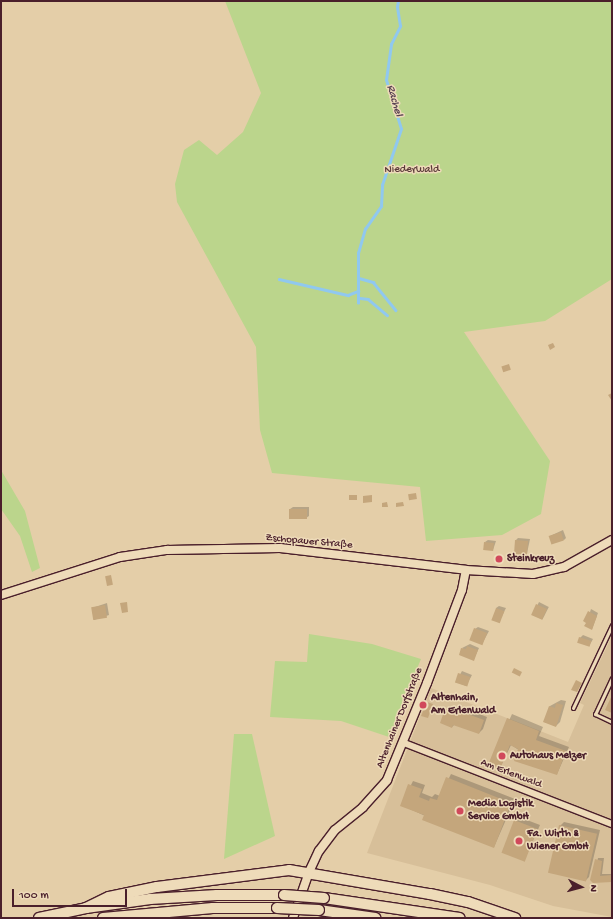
<!DOCTYPE html>
<html>
<head>
<meta charset="utf-8">
<style>
	body { margin:0 }
	#map { position:relative; width:613px; height:919px; overflow:hidden; background:#e4cea8; font-family:"Gochi Hand",sans-serif }
	div>[style] { position:absolute }
	.built>* { inset:0; background:#d7bf99 }
	.green>* { inset:0; background:#bbd58c }
	.shadow>* { inset:0; background:#0003; transform-origin:0 0 }
	.stream>* { height:2.5px; margin:-1.25px; padding:0 1.25px; transform-origin:1.25px; border-radius:1.25px; background:#90c8ef }
	.building>* { inset:0; background:#c4a67c; transform-origin:0 0 }
	.roads { filter:drop-shadow(1px 0 #4a1f2b) drop-shadow(-1px 0 #4a1f2b) drop-shadow(0 1px #4a1f2b) drop-shadow(0 -1px #4a1f2b) }
	.service>* { height:3px; margin:-1.5px; padding:0 1.5px; transform-origin:1.5px; border-radius:1.5px; background:#eedbb9 }
	.minor>* { height:6px; margin:-3px; padding:0 3px; transform-origin:3px; border-radius:3px; background:#eedbb9 }
	.tertiary>* { height:8px; margin:-4px; padding:0 4px; transform-origin:4px; border-radius:4px; background:#eedbb9 }
	.trunk>* { height:10px; margin:-5px; padding:0 5px; transform-origin:5px; border-radius:5px; background:#eedbb9 }
	.bridges { filter:drop-shadow(1px 0 #4a1f2b) drop-shadow(-1px 0 #4a1f2b) drop-shadow(0 1px #4a1f2b) drop-shadow(0 -1px #4a1f2b) }
	.trunk-bridge>* { height:10px; margin:-5px; padding:0 5px; transform-origin:5px; border-radius:5px; background:#eedbb9 }
	.dots>* { width:11px; height:11px; translate:-50% -50%; box-sizing:border-box; border:2px solid #eedbb9; border-radius:50% }
	span { translate:-50% -50%; white-space:nowrap; text-align:center; line-height:1.15; -webkit-text-stroke:3px #eedbb9; paint-order:stroke }
	.park-label { font-size:11px; color:#5b3a3a }
	.street-label { font-size:11px; color:#4a1f2b }
	.poi-label { font-size:11px; color:#4a1f2b; font-weight:700 }
	.left { translate:0 -50%; text-align:left }
	.water-label { font-size:12px; color:#584152; font-style:italic }
	.frame { position:absolute; inset:0; border:2px solid #4a1f2b; pointer-events:none }
	.north { position:absolute; left:561px; top:867px; width:40px; height:40px; -webkit-text-stroke:3px #eedbb9; paint-order:stroke; rotate:96deg; font-size:11px; font-weight:700; line-height:16px; text-align:center; color:#4a1f2b }
	.north::after { content:''; display:block; margin:auto; width:14px; height:18px; background:#4a1f2b; clip-path:polygon(50% 0,100% 100%,50% 72%,0 100%) }
	.scale { position:absolute; left:12px; top:889px; width:115px; height:18px; box-sizing:border-box; border:2px solid #4a1f2b; border-top:0; padding-left:5px; font-size:12px; line-height:14px; white-space:nowrap; color:#4a1f2b; -webkit-text-stroke:3px #eedbb9; paint-order:stroke }
</style>
</head>
<body>
<div id="map">
	<div class="built">
		<i style="clip-path:polygon(612px 636px,612px 917px,553px 906px,490px 885px,367px 853px,431px 688px,568px 742px,584px 705px,580px 703px)"></i>
	</div>
	<div class="green">
		<i style="clip-path:polygon(225px 1px,612px 1px,612px 279px,545px 321px,464px 332px,550px 461px,541px 514px,502px 535px,426px 541px,420px 487px,272px 473px,260px 430px,256px 347px,177px 202px,175px 184px,184px 150px,199px 140px,217px 155px,243px 132px,261px 93px)"></i>
		<i style="clip-path:polygon(1px 470px,25px 511px,40px 568px,32px 572px,20px 536px,1px 509px)"></i>
		<i style="clip-path:polygon(309px 634px,372px 644px,421px 659px,389px 737px,341px 721px,270px 717px,275px 661px,307px 662px)"></i>
		<i style="clip-path:polygon(234px 734px,252px 734px,275px 836px,224px 859px)"></i>
	</div>
	<div class="shadow">
		<i style="clip-path:polygon(293px 507px,309px 507px,309px 516px,306px 518px,290px 509px)"></i>
		<i style="clip-path:polygon(563px 530px,566px 538px,564px 540px,550px 536px)"></i>
		<i style="clip-path:polygon(518px 538px,530px 539px,526px 558px,516px 540px)"></i>
		<i style="clip-path:polygon(488px 540px,496px 541px,493px 550px,485px 542px)"></i>
		<i style="left:539px;top:602px;width:11px;height:14px;rotate:27deg"></i>
		<i style="clip-path:polygon(107px 603px,109px 615px,94px 620px,92px 608px)"></i>
		<i style="clip-path:polygon(499px 606px,506px 608px,499px 622px,496px 608px)"></i>
		<i style="clip-path:polygon(591px 609px,598px 613px,592px 629px,587px 622px)"></i>
		<i style="clip-path:polygon(478px 627px,489px 631px,482px 644px,475px 629px)"></i>
		<i style="clip-path:polygon(583px 635px,593px 639px,589px 646px,580px 638px)"></i>
		<i style="clip-path:polygon(470px 644px,479px 648px,474px 659px,462px 648px)"></i>
		<i style="clip-path:polygon(462px 671px,472px 675px,466px 686px,456px 682px)"></i>
		<i style="clip-path:polygon(561px 700px,566px 701px,560px 722px,556px 726px,545px 722px,550px 706px)"></i>
		<i style="clip-path:polygon(450px 706px,460px 710px,462px 707px,487px 717px,483px 729px,479px 733px,455px 724px,452px 727px,446px 710px)"></i>
		<i style="clip-path:polygon(512px 714px,543px 727px,539px 736px,569px 747px,557px 774px,511px 745px,500px 768px,489px 764px)"></i>
		<i style="clip-path:polygon(451px 774px,515px 799px,494px 847px,401px 805px,413px 781px,425px 785px,422px 793px,432px 797px,435px 794px,440px 796px)"></i>
		<i style="clip-path:polygon(519px 817px,540px 825px,524px 861px,515px 821px)"></i>
		<i style="clip-path:polygon(564px 822px,600px 830px,589px 877px,585px 881px,560px 826px)"></i>
		<i style="clip-path:polygon(598px 858px,604px 858px,602px 874px,612px 874px,612px 881px,593px 882px)"></i>
	</div>
	<div class="stream">
		<i style="left:359px;top:278px;width:15px;rotate:16deg"></i>
		<i style="left:373px;top:282px;width:36px;rotate:51deg"></i>
		<i style="left:279px;top:279px;width:71px;rotate:13.1deg"></i>
		<i style="left:348px;top:295px;width:11px;rotate:-22deg"></i>
		<i style="left:360px;top:298px;width:8px;rotate:7deg"></i>
		<i style="left:368px;top:299px;width:25px;rotate:40deg"></i>
		<i style="left:358px;top:303px;width:50px;rotate:-90deg"></i>
		<i style="left:358px;top:253px;width:25px;rotate:-74deg"></i>
		<i style="left:365px;top:229px;width:28px;rotate:-55deg"></i>
		<i style="left:381px;top:206px;width:21px;rotate:-87deg"></i>
		<i style="left:382px;top:185px;width:59px;rotate:-71.3deg"></i>
		<i style="left:401px;top:129px;width:51px;rotate:-107deg"></i>
		<i style="left:386px;top:80px;width:36px;rotate:-82deg"></i>
		<i style="left:391px;top:44px;width:20px;rotate:-63deg"></i>
		<i style="left:400px;top:26px;width:19px;rotate:-99deg"></i>
		<i style="left:397px;top:7px;width:6px;rotate:-81deg"></i>
	</div>
	<div class="building">
		<i style="clip-path:polygon(553px 343px,555px 347px,550px 350px,548px 345px)"></i>
		<i style="left:509px;top:364px;width:6px;height:8px;rotate:72deg"></i>
		<i style="clip-path:polygon(612px 393px,612px 401px,608px 395px)"></i>
		<i style="left:416px;top:493px;width:6px;height:8px;rotate:81deg"></i>
		<i style="left:349px;top:495px;width:8px;height:5px"></i>
		<i style="clip-path:polygon(372px 495px,372px 502px,363px 503px,363px 496px)"></i>
		<i style="clip-path:polygon(387px 502px,388px 507px,382px 507px,382px 503px)"></i>
		<i style="clip-path:polygon(403px 502px,404px 506px,396px 507px,396px 503px)"></i>
		<i style="left:289px;top:509px;width:18px;height:10px"></i>
		<i style="left:561px;top:532px;width:9px;height:13px;rotate:72deg"></i>
		<i style="left:515px;top:540px;width:13px;height:17px;rotate:4deg"></i>
		<i style="left:484px;top:542px;width:10px;height:8px;rotate:6deg"></i>
		<i style="left:111px;top:575px;width:10px;height:6px;rotate:79deg"></i>
		<i style="clip-path:polygon(127px 602px,128px 612px,122px 613px,120px 603px)"></i>
		<i style="left:536px;top:604px;width:12px;height:12px;rotate:24deg"></i>
		<i style="left:105px;top:605px;width:13px;height:14px;rotate:81deg"></i>
		<i style="left:496px;top:608px;width:9px;height:13px;rotate:21deg"></i>
		<i style="clip-path:polygon(588px 611px,597px 616px,592px 630px,584px 626px,586px 623px,583px 621px)"></i>
		<i style="left:474px;top:628px;width:14px;height:13px;rotate:21deg"></i>
		<i style="left:579px;top:637px;width:13px;height:6px;rotate:18deg"></i>
		<i style="clip-path:polygon(467px 646px,478px 650px,474px 661px,459px 655px,461px 648px,466px 649px)"></i>
		<i style="left:514px;top:668px;width:9px;height:5px;rotate:27deg"></i>
		<i style="left:458px;top:673px;width:13px;height:10px;rotate:18deg"></i>
		<i style="clip-path:polygon(576px 680px,582px 683px,577px 692px,571px 690px)"></i>
		<i style="clip-path:polygon(612px 695px,612px 713px,605px 710px)"></i>
		<i style="clip-path:polygon(427px 702px,433px 704px,428px 718px,421px 716px)"></i>
		<i style="clip-path:polygon(556px 703px,563px 705px,556px 727px,543px 722px,549px 706px,555px 708px)"></i>
		<i style="clip-path:polygon(445px 709px,456px 713px,457px 710px,484px 720px,479px 734px,453px 725px,452px 728px,440px 723px)"></i>
		<i style="clip-path:polygon(507px 718px,539px 731px,536px 740px,566px 751px,557px 775px,514px 761px,518px 749px,510px 745px,500px 769px,488px 765px)"></i>
		<i style="clip-path:polygon(446px 777px,511px 803px,494px 848px,422px 820px,424px 815px,400px 806px,408px 784px,422px 789px,419px 797px,429px 801px,430px 798px,437px 800px)"></i>
		<i style="left:514px;top:820px;width:25px;height:35px;rotate:21deg"></i>
		<i style="left:559px;top:825px;width:39px;height:49px;rotate:13deg"></i>
		<i style="clip-path:polygon(595px 859px,602px 861px,600px 876px,612px 875px,612px 882px,593px 883px,590px 880px)"></i>
	</div>
	<div class="roads">
		<div class="service">
			<i style="left:612px;top:678px;width:40px;rotate:115deg"></i>
			<i style="left:595px;top:714px;width:19px;rotate:25deg"></i>
			<i style="left:573px;top:708px;width:92px;rotate:-64.8deg"></i>
		</div>
		<div class="minor">
			<i style="left:404px;top:743px;width:223px;rotate:21.3deg"></i>
		</div>
		<div class="tertiary">
			<i style="left:1px;top:595px;width:125px;rotate:-17.7deg"></i>
			<i style="left:120px;top:557px;width:48px;rotate:-8.5deg"></i>
			<i style="left:167px;top:550px;width:113px;rotate:-1deg"></i>
			<i style="left:280px;top:548px;width:187px;rotate:6.7deg"></i>
			<i style="left:466px;top:570px;width:67px;rotate:3.4deg"></i>
			<i style="left:533px;top:574px;width:32px;rotate:-13deg"></i>
			<i style="left:564px;top:567px;width:55px;rotate:-29.4deg"></i>
			<i style="left:293px;top:918px;width:49px;rotate:-70.8deg"></i>
			<i style="left:309px;top:872px;width:23px;rotate:-65deg"></i>
			<i style="left:319px;top:851px;width:26px;rotate:-53deg"></i>
			<i style="left:335px;top:830px;width:36px;rotate:-39deg"></i>
			<i style="left:363px;top:807px;width:36px;rotate:-48deg"></i>
			<i style="left:387px;top:780px;width:105px;rotate:-67.6deg"></i>
			<i style="left:427px;top:683px;width:99px;rotate:-69.4deg"></i>
			<i style="left:462px;top:590px;width:20px;rotate:-79deg"></i>
		</div>
		<div class="trunk">
			<i style="left:324px;top:898px;width:137px;rotate:8.4deg"></i>
			<i style="left:86px;top:908px;width:25px;rotate:-26deg"></i>
			<i style="left:109px;top:897px;width:49px;rotate:-11.8deg"></i>
			<i style="left:157px;top:887px;width:133px;rotate:-7.3deg"></i>
			<i style="left:289px;top:870px;width:143px;rotate:9.7deg"></i>
			<i style="left:430px;top:894px;width:39px;rotate:12deg"></i>
			<i style="left:468px;top:902px;width:50px;rotate:18.8deg"></i>
			<i style="left:319px;top:910px;width:57px;rotate:8.1deg"></i>
			<i style="left:39px;top:918px;width:48px;rotate:-12deg"></i>
			<i style="left:86px;top:908px;width:65px;rotate:-8deg"></i>
			<i style="left:150px;top:899px;width:67px;rotate:-3.4deg"></i>
			<i style="left:217px;top:895px;width:67px"></i>
			<i style="left:103px;top:918px;width:110px;rotate:-5.2deg"></i>
			<i style="left:213px;top:908px;width:64px"></i>
		</div>
	</div>
	<div class="bridges">
		<div class="trunk-bridge">
			<i style="left:284px;top:895px;width:40px;rotate:4.3deg"></i>
			<i style="left:277px;top:908px;width:42px;rotate:2.7deg"></i>
		</div>
	</div>
	<div class="dots">
		<i style="left:499px;top:559px;background:#d1495b"></i>
		<i style="left:423px;top:705px;background:#d1495b"></i>
		<i style="left:502px;top:756px;background:#d1495b"></i>
		<i style="left:460px;top:811px;background:#d1495b"></i>
		<i style="left:519px;top:841px;background:#d1495b"></i>
	</div>
	<div class="park-label">
		<span style="left:412px;top:170px">Niederwald</span>
	</div>
	<div class="street-label">
		<span style="left:309px;top:542px;rotate:5deg">Zschopauer Straße</span>
		<span style="left:400px;top:718px;rotate:-68deg">Altenhainer Dorfstraße</span>
		<span style="left:511px;top:774px;rotate:21deg">Am Erlenwald</span>
	</div>
	<div class="poi-label">
		<span class="left" style="left:507px;top:559px">Steinkreuz</span>
		<span class="left" style="left:431px;top:705px">Altenhain,<br>Am Erlenwald</span>
		<span class="left" style="left:510px;top:756px">Autohaus Melzer</span>
		<span class="left" style="left:468px;top:811px">Media Logistik<br>Service GmbH</span>
		<span class="left" style="left:527px;top:841px">Fa. Wirth &amp;<br>Wiener GmbH</span>
	</div>
	<div class="water-label">
		<span style="left:393px;top:101px;rotate:74deg">Rachel</span>
	</div>
	<div class="frame"></div>
	<div class="north">N</div>
	<div class="scale">100 m</div>
</div>
</body>
</html>
